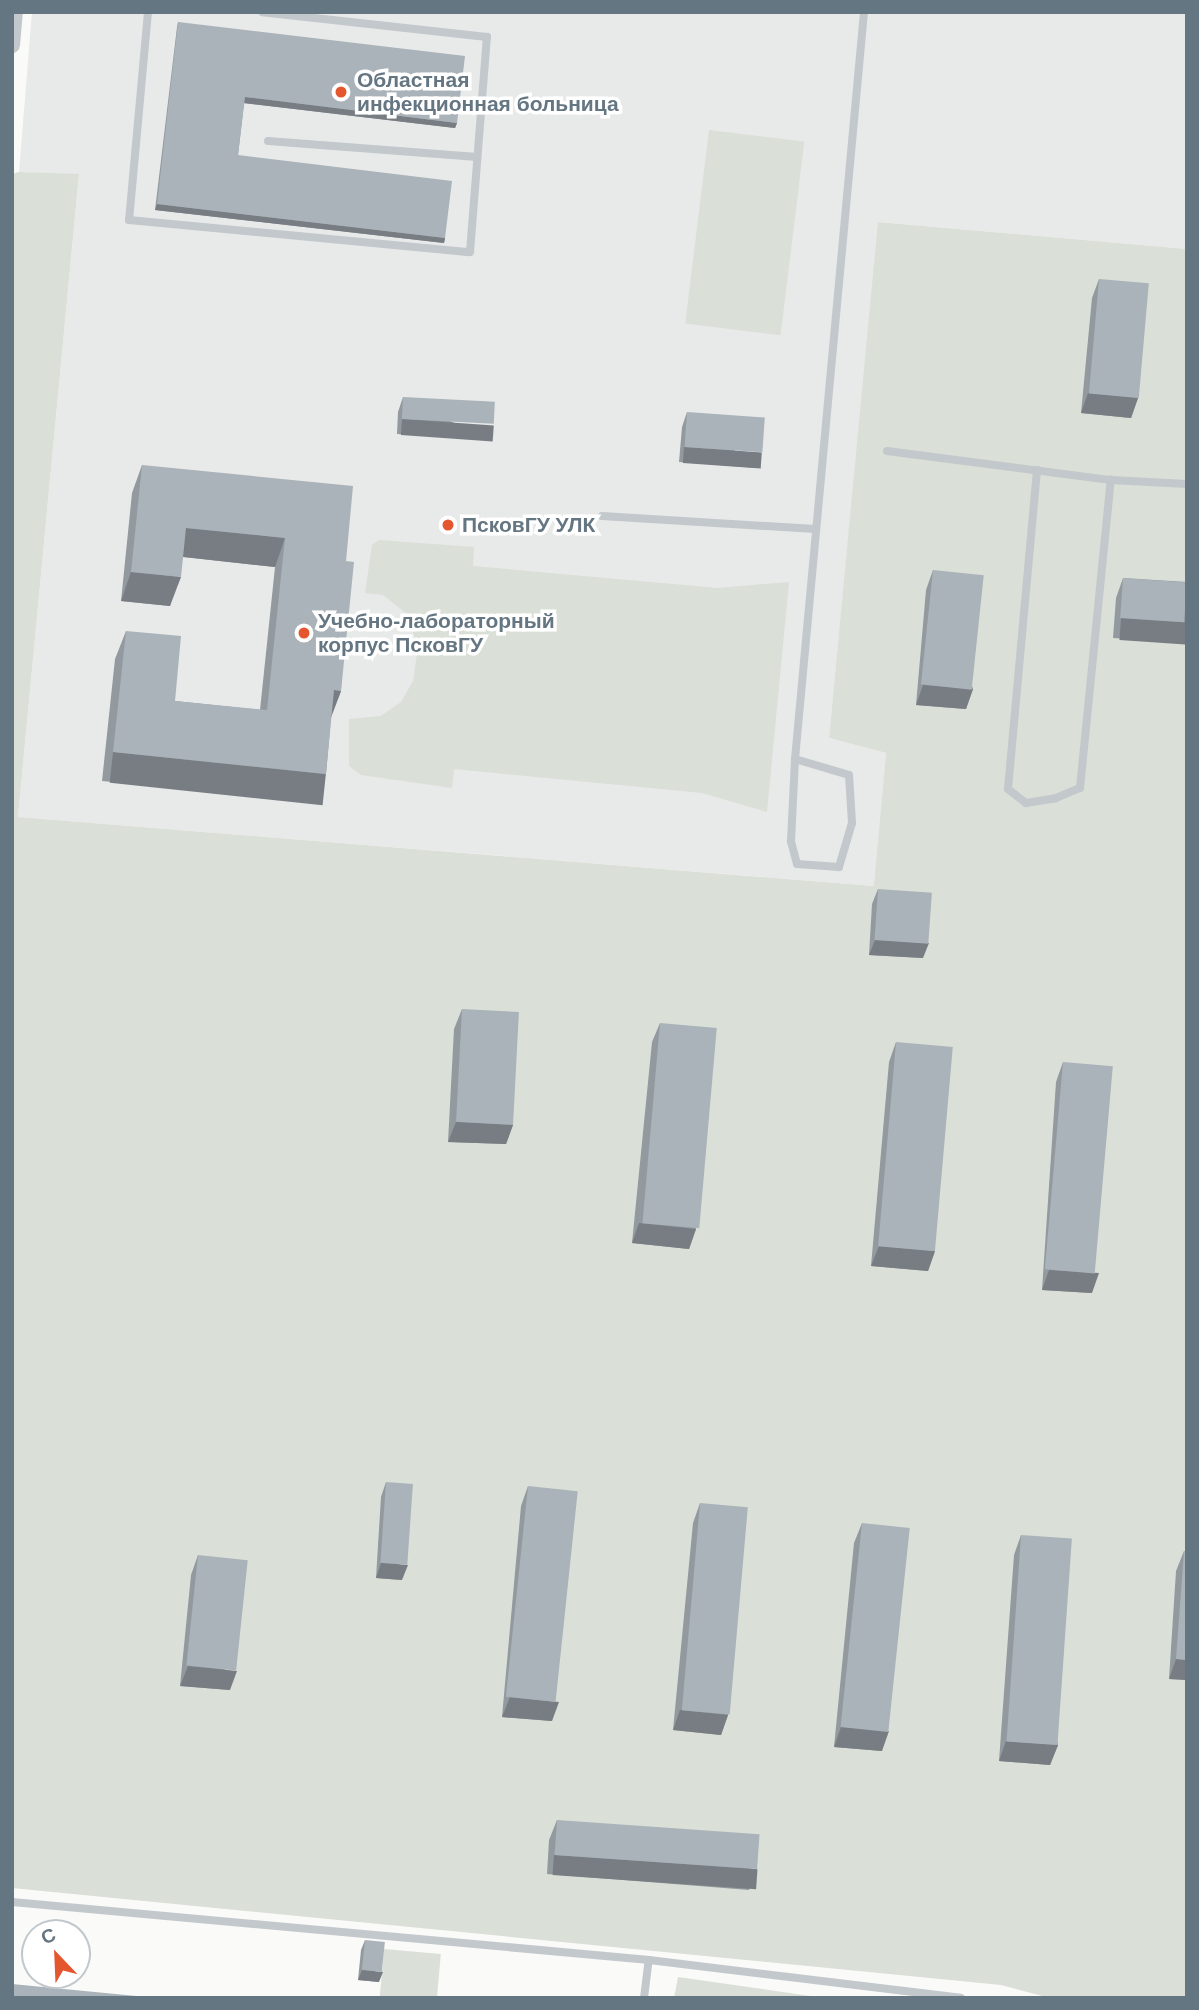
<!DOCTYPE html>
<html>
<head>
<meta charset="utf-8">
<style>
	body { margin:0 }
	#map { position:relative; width:1199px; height:2010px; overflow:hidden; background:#fafaf8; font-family:Helvetica,sans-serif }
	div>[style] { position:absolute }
	.built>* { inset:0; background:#e8e9e9 }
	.green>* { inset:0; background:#dadfd7; transform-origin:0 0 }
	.service>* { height:8px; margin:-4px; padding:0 4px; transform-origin:4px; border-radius:4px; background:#c3c8cc }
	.minor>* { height:16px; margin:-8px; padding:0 8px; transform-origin:8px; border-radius:8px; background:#c3c8cc }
	.wall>* { inset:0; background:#929a9f }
	.shaded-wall>* { inset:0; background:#777d82; transform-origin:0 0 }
	.building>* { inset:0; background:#aab3b9; transform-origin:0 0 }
	.dots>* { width:19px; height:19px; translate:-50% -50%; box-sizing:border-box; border:4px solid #fff; border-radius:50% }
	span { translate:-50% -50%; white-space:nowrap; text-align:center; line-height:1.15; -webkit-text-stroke:7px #fff; paint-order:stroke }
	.poi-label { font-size:21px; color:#657683; font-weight:700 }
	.left { translate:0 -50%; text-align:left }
	.frame { position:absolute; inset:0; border:14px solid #657683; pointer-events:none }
	.north { position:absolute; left:21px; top:1919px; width:70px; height:70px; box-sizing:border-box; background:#fff; border:2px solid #c1c8cd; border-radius:50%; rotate:337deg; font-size:19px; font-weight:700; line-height:28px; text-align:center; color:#657683 }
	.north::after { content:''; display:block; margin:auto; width:24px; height:32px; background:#e4572e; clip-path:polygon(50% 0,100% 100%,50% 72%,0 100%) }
</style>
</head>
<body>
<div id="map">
	<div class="built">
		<i style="clip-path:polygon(32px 12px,1187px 12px,1187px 249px,879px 222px,829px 738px,886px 753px,875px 886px,18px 817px,79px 175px,19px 172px)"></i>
	</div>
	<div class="green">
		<i style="left:709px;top:130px;width:96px;height:195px;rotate:7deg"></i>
		<i style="clip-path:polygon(19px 172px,79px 174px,18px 817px,874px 886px,886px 753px,829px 738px,878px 222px,1187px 249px,1187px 1998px,1050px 1998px,1001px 1985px,12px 1888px,12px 174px)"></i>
		<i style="clip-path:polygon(379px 540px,474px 547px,473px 566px,718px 588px,789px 582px,767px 812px,702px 793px,454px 769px,452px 788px,361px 775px,349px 766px,349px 719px,381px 716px,401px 702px,413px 681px,418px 647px,407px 614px,383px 595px,365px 593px,372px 545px)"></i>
		<i style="left:384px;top:1949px;width:57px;height:49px;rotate:5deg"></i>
		<i style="clip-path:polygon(678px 1977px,824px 1998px,674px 1998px)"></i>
	</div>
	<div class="service">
		<i style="left:148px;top:12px;width:209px;rotate:95.2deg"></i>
		<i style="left:129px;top:220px;width:342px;rotate:5.4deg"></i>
		<i style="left:470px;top:252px;width:216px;rotate:-85.5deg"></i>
		<i style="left:487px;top:37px;width:226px;rotate:-173.7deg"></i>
		<i style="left:268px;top:141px;width:210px;rotate:4.4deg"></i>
		<i style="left:887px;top:451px;width:226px;rotate:7.4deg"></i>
		<i style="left:1111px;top:480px;width:76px;rotate:3deg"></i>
		<i style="left:1037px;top:470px;width:320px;rotate:95.2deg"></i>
		<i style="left:1008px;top:789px;width:23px;rotate:38deg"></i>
		<i style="left:1026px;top:803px;width:30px;rotate:-9deg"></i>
		<i style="left:1056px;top:798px;width:26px;rotate:-23deg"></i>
		<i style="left:1080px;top:788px;width:310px;rotate:-84.3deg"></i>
		<i style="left:602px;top:516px;width:214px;rotate:3.5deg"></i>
		<i style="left:795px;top:759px;width:56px;rotate:16.5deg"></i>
		<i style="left:849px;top:775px;width:48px;rotate:86.4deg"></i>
		<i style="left:852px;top:823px;width:46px;rotate:106.5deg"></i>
		<i style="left:839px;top:867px;width:42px;rotate:-175.9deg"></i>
		<i style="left:797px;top:864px;width:24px;rotate:-105deg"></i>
		<i style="left:791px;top:841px;width:82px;rotate:-87.2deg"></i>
		<i style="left:795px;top:759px;width:750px;rotate:-84.72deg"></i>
		<i style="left:12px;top:1902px;width:640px;rotate:5.2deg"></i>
		<i style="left:649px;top:1960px;width:314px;rotate:6.9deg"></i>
		<i style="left:644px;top:1998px;width:38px;rotate:-83deg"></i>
	</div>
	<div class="minor">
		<i style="left:12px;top:45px;width:33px;rotate:-85deg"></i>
	</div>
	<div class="wall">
		<i style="clip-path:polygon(178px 22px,457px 123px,455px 128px,244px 103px,238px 155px,445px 238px,444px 243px,155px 210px,177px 27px)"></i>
		<i style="clip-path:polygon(1099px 279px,1138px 398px,1131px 418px,1081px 413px,1092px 298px)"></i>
		<i style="clip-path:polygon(403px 397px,488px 440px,397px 434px,398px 412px)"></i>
		<i style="clip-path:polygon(687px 412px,757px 468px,679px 462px,682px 427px)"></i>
		<i style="clip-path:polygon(142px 465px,346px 561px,341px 691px,331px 717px,326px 774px,315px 802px,102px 781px,115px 659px,126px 631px,175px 701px,260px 710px,275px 567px,183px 557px,170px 606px,121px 601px,132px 493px)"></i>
		<i style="clip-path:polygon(933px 570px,973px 689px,966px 709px,916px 705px,926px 590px)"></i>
		<i style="clip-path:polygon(1123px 578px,1187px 582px,1187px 643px,1113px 638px,1116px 598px)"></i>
		<i style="clip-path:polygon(878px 889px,923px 958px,869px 955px,872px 904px)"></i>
		<i style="clip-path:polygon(462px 1009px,513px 1125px,506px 1144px,448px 1142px,454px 1029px)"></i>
		<i style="clip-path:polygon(660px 1023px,696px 1229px,689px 1249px,632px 1243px,652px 1042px)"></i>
		<i style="clip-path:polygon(896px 1042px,935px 1251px,928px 1271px,871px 1266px,889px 1062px)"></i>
		<i style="clip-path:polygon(1063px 1062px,1092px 1293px,1042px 1290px,1056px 1082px)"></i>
		<i style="clip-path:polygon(386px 1482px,402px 1580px,376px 1578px,381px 1497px)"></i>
		<i style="clip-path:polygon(528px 1486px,552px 1721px,502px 1717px,521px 1506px)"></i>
		<i style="clip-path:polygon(700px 1503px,728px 1715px,721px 1735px,673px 1730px,693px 1523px)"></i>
		<i style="clip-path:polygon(862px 1523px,882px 1751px,834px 1747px,854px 1543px)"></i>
		<i style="clip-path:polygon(1021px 1535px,1058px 1745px,1050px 1765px,999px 1761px,1014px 1555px)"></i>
		<i style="clip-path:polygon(1184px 1551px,1187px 1551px,1187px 1680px,1169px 1679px,1176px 1571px)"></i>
		<i style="clip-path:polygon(198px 1555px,230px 1690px,180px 1686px,191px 1575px)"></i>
		<i style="clip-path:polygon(557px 1820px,757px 1870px,749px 1890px,547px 1874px,549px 1840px)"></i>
		<i style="clip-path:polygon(365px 1940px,379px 1982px,358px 1980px,361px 1950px)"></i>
	</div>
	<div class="shaded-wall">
		<i style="clip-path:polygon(245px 97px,457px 123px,455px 128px,243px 103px)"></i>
		<i style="clip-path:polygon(157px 204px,445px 238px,444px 243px,155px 210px)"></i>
		<i style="clip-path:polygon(1088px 393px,1138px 398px,1131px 418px,1081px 413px)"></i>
		<i style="left:402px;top:419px;width:92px;height:16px;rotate:4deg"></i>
		<i style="left:684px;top:447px;width:78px;height:16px;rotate:4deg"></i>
		<i style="clip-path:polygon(186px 528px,285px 538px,275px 567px,175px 556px)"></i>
		<i style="clip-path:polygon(131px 572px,181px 577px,170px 606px,121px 601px)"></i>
		<i style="left:1121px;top:618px;width:66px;height:22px;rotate:4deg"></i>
		<i style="clip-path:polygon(923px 685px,973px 689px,966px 709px,916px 705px)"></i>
		<i style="clip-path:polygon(334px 690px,341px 691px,330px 720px)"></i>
		<i style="left:113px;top:752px;width:214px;height:31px;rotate:6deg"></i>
		<i style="clip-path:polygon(875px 940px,929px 943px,923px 958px,869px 955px)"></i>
		<i style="clip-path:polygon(456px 1122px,513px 1125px,506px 1144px,448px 1142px)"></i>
		<i style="clip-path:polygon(639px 1223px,696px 1229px,689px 1249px,632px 1243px)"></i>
		<i style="clip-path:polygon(879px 1246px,935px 1251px,928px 1271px,871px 1266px)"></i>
		<i style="clip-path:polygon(1049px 1270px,1099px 1273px,1092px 1293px,1042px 1290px)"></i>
		<i style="clip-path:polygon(381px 1563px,408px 1565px,402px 1580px,376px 1578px)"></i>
		<i style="clip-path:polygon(1176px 1659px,1187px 1660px,1187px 1680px,1169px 1679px)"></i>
		<i style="clip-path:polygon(188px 1666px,237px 1671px,230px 1690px,180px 1686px)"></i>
		<i style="clip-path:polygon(510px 1697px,559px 1702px,552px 1721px,502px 1717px)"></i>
		<i style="clip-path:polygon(680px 1710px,728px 1715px,721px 1735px,673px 1730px)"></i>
		<i style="clip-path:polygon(841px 1727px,889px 1731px,882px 1751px,834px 1747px)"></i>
		<i style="clip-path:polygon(1006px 1741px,1058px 1745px,1050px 1765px,999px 1761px)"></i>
		<i style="left:554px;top:1855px;width:204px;height:20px;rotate:4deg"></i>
		<i style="clip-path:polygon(362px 1970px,383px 1972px,379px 1982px,358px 1980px)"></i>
	</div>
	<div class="building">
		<i style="clip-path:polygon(178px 22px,465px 56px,457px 123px,245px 97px,238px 155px,452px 181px,445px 238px,157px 204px)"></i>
		<i style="left:1099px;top:279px;width:50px;height:115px;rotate:5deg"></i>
		<i style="left:403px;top:397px;width:92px;height:22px;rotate:3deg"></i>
		<i style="left:687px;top:412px;width:78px;height:35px;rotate:4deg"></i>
		<i style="clip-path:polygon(142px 465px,353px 486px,346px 561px,354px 562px,341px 691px,334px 690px,326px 774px,113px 752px,126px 631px,181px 636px,175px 701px,267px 710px,285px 538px,186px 528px,181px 577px,131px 572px)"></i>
		<i style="left:933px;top:570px;width:51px;height:115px;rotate:6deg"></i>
		<i style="left:1123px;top:578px;width:64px;height:40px;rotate:4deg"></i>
		<i style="left:878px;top:889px;width:54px;height:51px;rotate:4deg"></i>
		<i style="left:462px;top:1009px;width:57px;height:113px;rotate:3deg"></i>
		<i style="left:660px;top:1023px;width:57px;height:201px;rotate:5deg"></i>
		<i style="left:896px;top:1042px;width:57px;height:205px;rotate:5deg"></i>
		<i style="left:1063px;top:1062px;width:50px;height:208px;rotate:5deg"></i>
		<i style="left:386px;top:1482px;width:27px;height:81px;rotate:4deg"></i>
		<i style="left:528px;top:1486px;width:50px;height:212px;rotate:6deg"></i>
		<i style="left:700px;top:1503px;width:48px;height:208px;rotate:5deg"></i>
		<i style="left:862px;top:1523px;width:48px;height:205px;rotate:6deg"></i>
		<i style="left:1021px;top:1535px;width:51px;height:207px;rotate:4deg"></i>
		<i style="clip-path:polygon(1184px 1551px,1187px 1551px,1187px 1660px,1176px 1659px)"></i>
		<i style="left:198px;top:1555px;width:50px;height:111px;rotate:6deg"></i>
		<i style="left:557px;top:1820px;width:203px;height:35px;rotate:4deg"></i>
		<i style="left:365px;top:1940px;width:20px;height:30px;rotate:6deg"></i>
		<i style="clip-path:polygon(12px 1984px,157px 1998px,12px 1998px)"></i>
	</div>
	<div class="dots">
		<i style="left:341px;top:92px;background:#e4572e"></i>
		<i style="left:448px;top:525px;background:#e4572e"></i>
		<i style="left:304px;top:633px;background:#e4572e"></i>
	</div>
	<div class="poi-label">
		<span class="left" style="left:357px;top:92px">Областная<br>инфекционная больница</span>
		<span class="left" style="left:462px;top:525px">ПсковГУ УЛК</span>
		<span class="left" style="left:318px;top:633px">Учебно-лабораторный<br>корпус ПсковГУ</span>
	</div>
	<div class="frame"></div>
	<div class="north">С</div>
</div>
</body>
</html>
